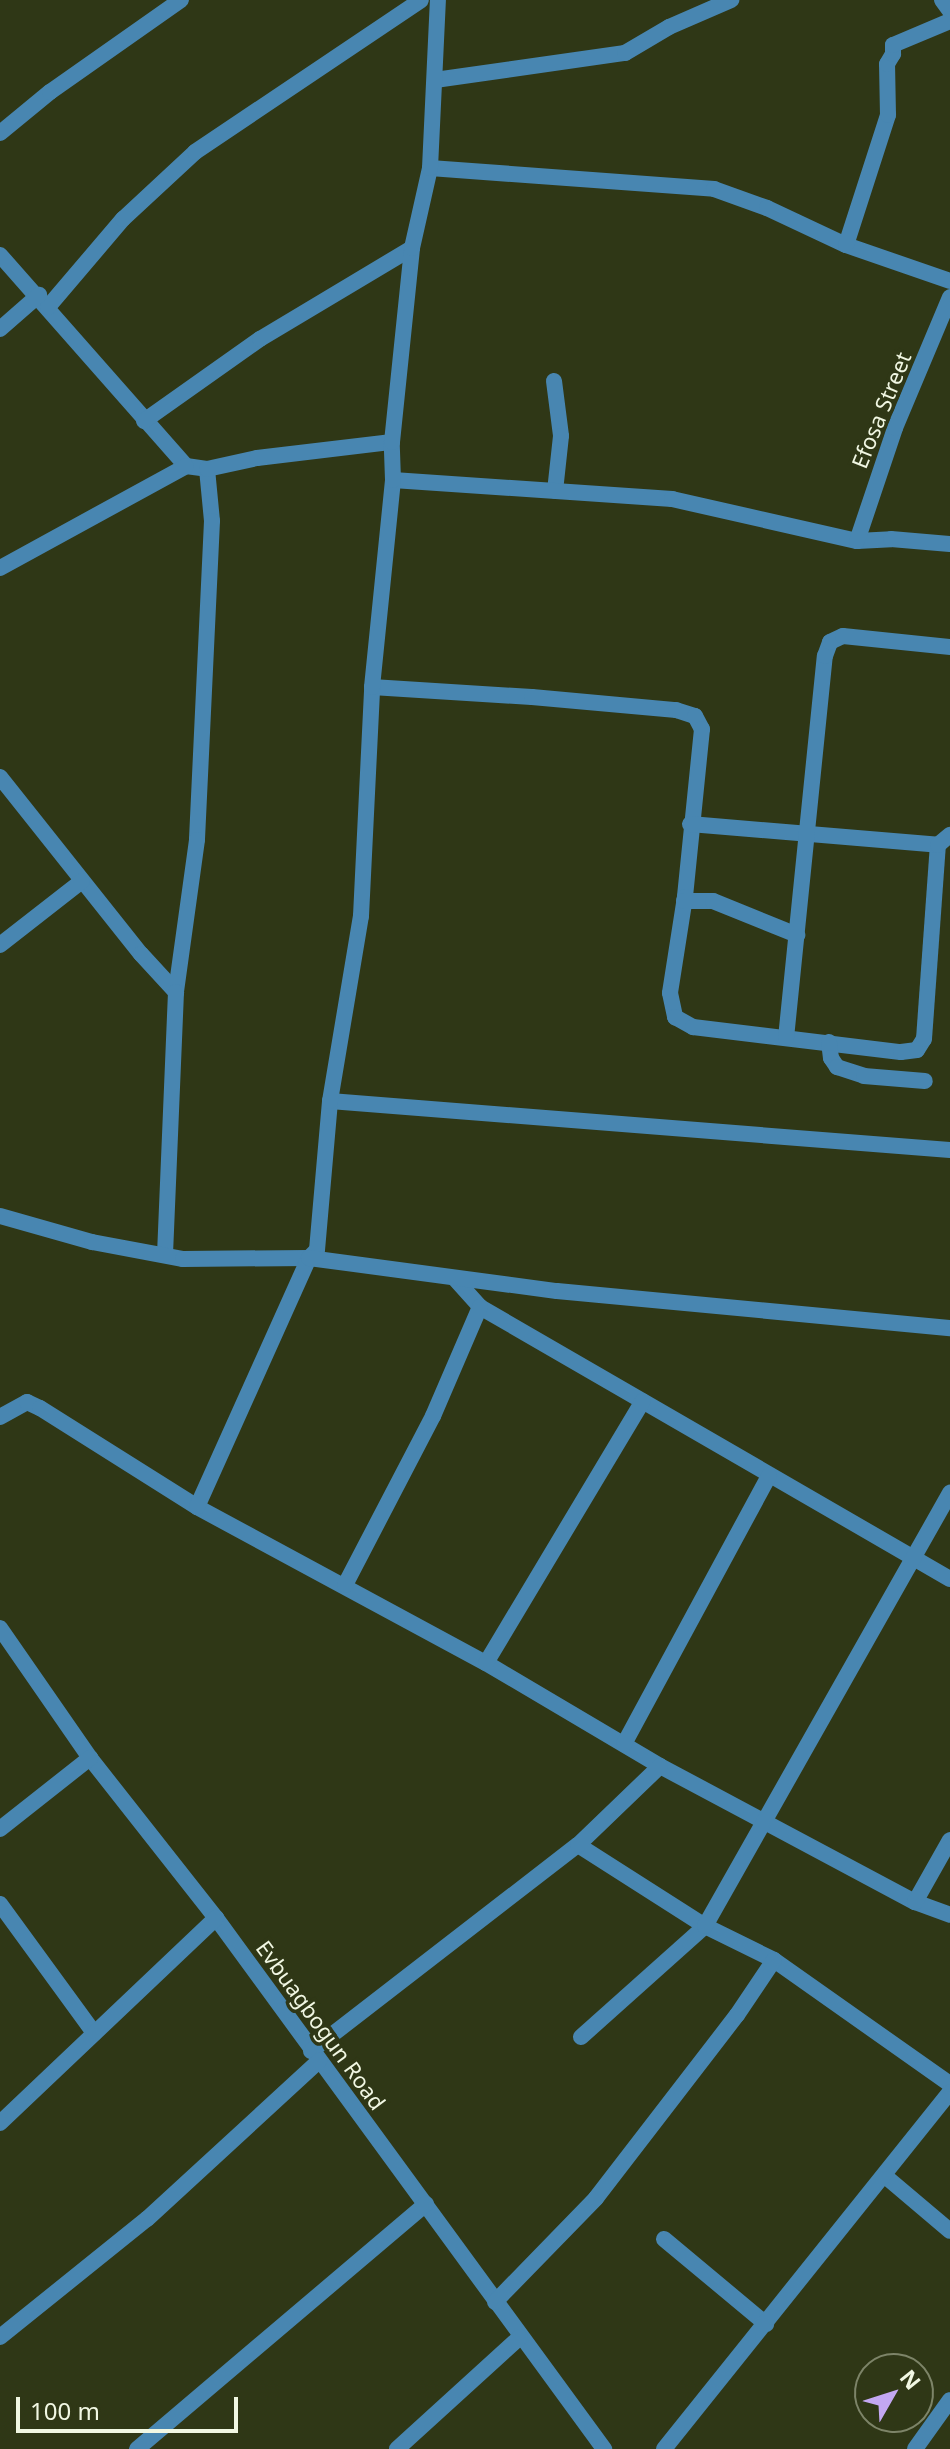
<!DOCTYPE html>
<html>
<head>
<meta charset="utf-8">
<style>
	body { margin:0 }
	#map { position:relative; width:950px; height:2449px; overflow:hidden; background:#2f3716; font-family:"Noto Sans",sans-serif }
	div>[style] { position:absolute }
	.street>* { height:16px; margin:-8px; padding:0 8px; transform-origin:8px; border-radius:8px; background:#4886b1 }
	span { translate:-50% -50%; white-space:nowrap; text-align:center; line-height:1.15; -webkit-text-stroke:7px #2f3716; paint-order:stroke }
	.street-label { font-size:22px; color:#f1f7e3 }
	.north { position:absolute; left:854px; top:2353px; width:80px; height:80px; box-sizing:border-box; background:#2f3716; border:2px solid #7d8468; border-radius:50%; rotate:51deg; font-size:22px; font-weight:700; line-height:32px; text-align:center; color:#f1f7e3 }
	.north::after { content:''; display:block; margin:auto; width:28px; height:36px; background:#c3a7f2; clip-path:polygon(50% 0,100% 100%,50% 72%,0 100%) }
	.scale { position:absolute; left:16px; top:2397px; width:222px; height:36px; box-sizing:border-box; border:4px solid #f1f7e3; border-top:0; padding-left:10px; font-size:24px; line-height:28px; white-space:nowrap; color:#f1f7e3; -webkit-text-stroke:6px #2f3716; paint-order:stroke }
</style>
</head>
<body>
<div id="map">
	<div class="street">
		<i style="left:942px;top:0;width:14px;rotate:54deg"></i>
		<i style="left:435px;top:80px;width:192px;rotate:-8.1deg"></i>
		<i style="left:625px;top:53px;width:51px;rotate:-30.6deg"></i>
		<i style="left:669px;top:27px;width:68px;rotate:-23.5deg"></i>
		<i style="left:0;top:133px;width:65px;rotate:-39.4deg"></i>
		<i style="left:50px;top:92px;width:160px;rotate:-35.1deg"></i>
		<i style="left:430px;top:168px;width:285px;rotate:4.2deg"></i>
		<i style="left:714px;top:189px;width:56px;rotate:19.7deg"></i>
		<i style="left:767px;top:208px;width:87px;rotate:25.1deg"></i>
		<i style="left:846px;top:245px;width:110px;rotate:19.1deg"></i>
		<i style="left:846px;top:245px;width:137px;rotate:-72.1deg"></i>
		<i style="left:888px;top:115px;width:51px;rotate:-91.1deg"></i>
		<i style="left:887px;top:64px;width:12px;rotate:-59deg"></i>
		<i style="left:893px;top:54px;width:9px;rotate:-90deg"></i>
		<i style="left:893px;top:45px;width:62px;rotate:-22.8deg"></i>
		<i style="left:0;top:255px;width:281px;rotate:48.6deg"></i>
		<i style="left:186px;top:466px;width:21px;rotate:8deg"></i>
		<i style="left:207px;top:469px;width:52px;rotate:84.5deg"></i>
		<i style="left:212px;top:521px;width:319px;rotate:92.7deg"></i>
		<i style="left:197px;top:840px;width:153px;rotate:97.9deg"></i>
		<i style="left:48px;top:307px;width:116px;rotate:-49.6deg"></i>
		<i style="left:123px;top:219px;width:98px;rotate:-42.9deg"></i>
		<i style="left:195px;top:152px;width:272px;rotate:-33.9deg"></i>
		<i style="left:0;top:329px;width:52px;rotate:-41.1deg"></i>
		<i style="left:554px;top:381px;width:55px;rotate:82.7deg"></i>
		<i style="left:561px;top:436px;width:55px;rotate:96.2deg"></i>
		<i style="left:144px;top:421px;width:142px;rotate:-35.3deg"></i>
		<i style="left:260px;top:339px;width:177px;rotate:-30.9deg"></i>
		<i style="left:207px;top:469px;width:51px;rotate:-12.4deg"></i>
		<i style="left:257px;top:458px;width:136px;rotate:-6.8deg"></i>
		<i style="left:393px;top:480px;width:280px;rotate:3.9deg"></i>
		<i style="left:672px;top:499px;width:190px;rotate:12.8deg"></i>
		<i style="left:857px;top:541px;width:34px;rotate:-3deg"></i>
		<i style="left:891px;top:539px;width:59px;rotate:4.8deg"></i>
		<i style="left:857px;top:541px;width:119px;rotate:-71.4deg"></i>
		<i style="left:895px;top:428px;width:142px;rotate:-67.2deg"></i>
		<i style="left:0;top:568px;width:212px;rotate:-28.7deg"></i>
		<i style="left:372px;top:687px;width:160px;rotate:3.6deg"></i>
		<i style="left:532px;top:697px;width:145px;rotate:5.2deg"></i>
		<i style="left:676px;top:710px;width:20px;rotate:18deg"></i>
		<i style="left:695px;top:716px;width:15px;rotate:62deg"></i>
		<i style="left:702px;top:729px;width:169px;rotate:95.8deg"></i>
		<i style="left:685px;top:897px;width:97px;rotate:98.9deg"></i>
		<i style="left:670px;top:993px;width:25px;rotate:78deg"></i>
		<i style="left:675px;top:1017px;width:21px;rotate:29deg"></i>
		<i style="left:693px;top:1027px;width:209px;rotate:6.9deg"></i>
		<i style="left:901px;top:1052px;width:16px;rotate:-7deg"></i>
		<i style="left:917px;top:1050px;width:13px;rotate:-58deg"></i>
		<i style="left:924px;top:1039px;width:195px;rotate:-85.9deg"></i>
		<i style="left:0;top:777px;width:226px;rotate:51.5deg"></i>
		<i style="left:141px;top:954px;width:52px;rotate:47.4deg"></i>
		<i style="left:176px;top:992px;width:263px;rotate:92.4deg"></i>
		<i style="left:690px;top:824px;width:249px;rotate:4.8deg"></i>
		<i style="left:938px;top:845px;width:16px;rotate:-40deg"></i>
		<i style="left:684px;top:901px;width:29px"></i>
		<i style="left:713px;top:901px;width:91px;rotate:22deg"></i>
		<i style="left:0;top:945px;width:104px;rotate:-38deg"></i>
		<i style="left:786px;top:1038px;width:384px;rotate:-84.2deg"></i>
		<i style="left:825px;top:656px;width:15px;rotate:-70deg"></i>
		<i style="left:830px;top:642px;width:14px;rotate:-25deg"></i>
		<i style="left:843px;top:636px;width:108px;rotate:5.9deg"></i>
		<i style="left:829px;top:1042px;width:16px;rotate:83deg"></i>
		<i style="left:831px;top:1058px;width:11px;rotate:56deg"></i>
		<i style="left:837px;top:1067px;width:28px;rotate:18deg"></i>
		<i style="left:864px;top:1076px;width:61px;rotate:4.7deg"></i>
		<i style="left:330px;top:1101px;width:622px;rotate:4.52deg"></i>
		<i style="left:0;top:1216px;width:96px;rotate:15.8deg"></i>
		<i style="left:92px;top:1242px;width:93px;rotate:10.6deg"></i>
		<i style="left:183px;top:1259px;width:126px;rotate:-0.5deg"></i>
		<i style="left:309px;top:1258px;width:11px;rotate:-45deg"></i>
		<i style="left:317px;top:1250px;width:150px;rotate:-85deg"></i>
		<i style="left:330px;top:1101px;width:188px;rotate:-80.5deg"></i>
		<i style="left:361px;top:916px;width:229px;rotate:-87.2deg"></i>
		<i style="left:372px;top:687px;width:208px;rotate:-84.2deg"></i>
		<i style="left:393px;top:480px;width:38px;rotate:-92deg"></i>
		<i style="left:392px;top:442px;width:195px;rotate:-84.1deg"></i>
		<i style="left:412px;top:248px;width:82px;rotate:-77.3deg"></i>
		<i style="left:430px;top:168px;width:168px;rotate:-87.3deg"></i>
		<i style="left:456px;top:1280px;width:36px;rotate:48deg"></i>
		<i style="left:480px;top:1307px;width:543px;rotate:30.06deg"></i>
		<i style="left:0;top:1417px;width:31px;rotate:-29deg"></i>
		<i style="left:27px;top:1402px;width:14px;rotate:25deg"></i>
		<i style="left:40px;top:1408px;width:186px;rotate:32.2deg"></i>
		<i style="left:197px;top:1507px;width:328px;rotate:28.4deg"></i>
		<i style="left:486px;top:1663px;width:202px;rotate:30.6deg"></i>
		<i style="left:660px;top:1766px;width:289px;rotate:28.1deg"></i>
		<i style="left:915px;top:1902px;width:37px;rotate:20deg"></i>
		<i style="left:197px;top:1507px;width:273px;rotate:-65.8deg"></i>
		<i style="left:309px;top:1258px;width:250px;rotate:7.6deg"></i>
		<i style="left:557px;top:1291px;width:395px;rotate:5.4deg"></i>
		<i style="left:345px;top:1585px;width:191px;rotate:-62.5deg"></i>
		<i style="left:433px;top:1416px;width:119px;rotate:-66.7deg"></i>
		<i style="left:0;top:1628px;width:158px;rotate:55.3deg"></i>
		<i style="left:90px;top:1758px;width:204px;rotate:51.8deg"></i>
		<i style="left:216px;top:1918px;width:658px;rotate:53.84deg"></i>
		<i style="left:486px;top:1663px;width:305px;rotate:-59.1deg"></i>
		<i style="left:624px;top:1744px;width:305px;rotate:-61.6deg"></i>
		<i style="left:0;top:1829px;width:115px;rotate:-38.3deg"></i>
		<i style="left:578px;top:1845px;width:151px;rotate:32.5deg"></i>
		<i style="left:705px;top:1926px;width:77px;rotate:26.2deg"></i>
		<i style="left:774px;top:1960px;width:215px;rotate:35.2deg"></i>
		<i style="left:915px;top:1902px;width:71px;rotate:-60.6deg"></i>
		<i style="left:0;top:1904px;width:160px;rotate:53.9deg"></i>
		<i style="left:581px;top:2037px;width:166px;rotate:-41.8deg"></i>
		<i style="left:705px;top:1926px;width:498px;rotate:-60.5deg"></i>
		<i style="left:311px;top:2051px;width:337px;rotate:-37.7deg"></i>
		<i style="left:578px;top:1845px;width:114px;rotate:-43.9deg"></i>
		<i style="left:0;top:2123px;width:298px;rotate:-43.5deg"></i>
		<i style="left:885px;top:2176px;width:85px;rotate:40.2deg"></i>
		<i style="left:664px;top:2239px;width:133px;rotate:39.8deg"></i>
		<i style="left:495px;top:2302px;width:145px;rotate:-45.8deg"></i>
		<i style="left:596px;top:2198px;width:231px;rotate:-52.4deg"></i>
		<i style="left:737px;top:2015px;width:66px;rotate:-56.1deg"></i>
		<i style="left:0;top:2337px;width:189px;rotate:-38.8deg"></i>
		<i style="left:147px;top:2219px;width:234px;rotate:-42.6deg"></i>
		<i style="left:137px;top:2449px;width:379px;rotate:-40.3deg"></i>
		<i style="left:397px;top:2449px;width:166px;rotate:-42.3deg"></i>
		<i style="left:664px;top:2449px;width:457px;rotate:-51.3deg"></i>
		<i style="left:915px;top:2449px;width:60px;rotate:-54.5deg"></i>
	</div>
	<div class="street-label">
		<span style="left:881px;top:410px;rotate:-68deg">Efosa Street</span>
		<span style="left:321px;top:2025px;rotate:54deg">Evbuagbogun Road</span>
	</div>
	<div class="north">N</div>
	<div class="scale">100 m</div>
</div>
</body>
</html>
